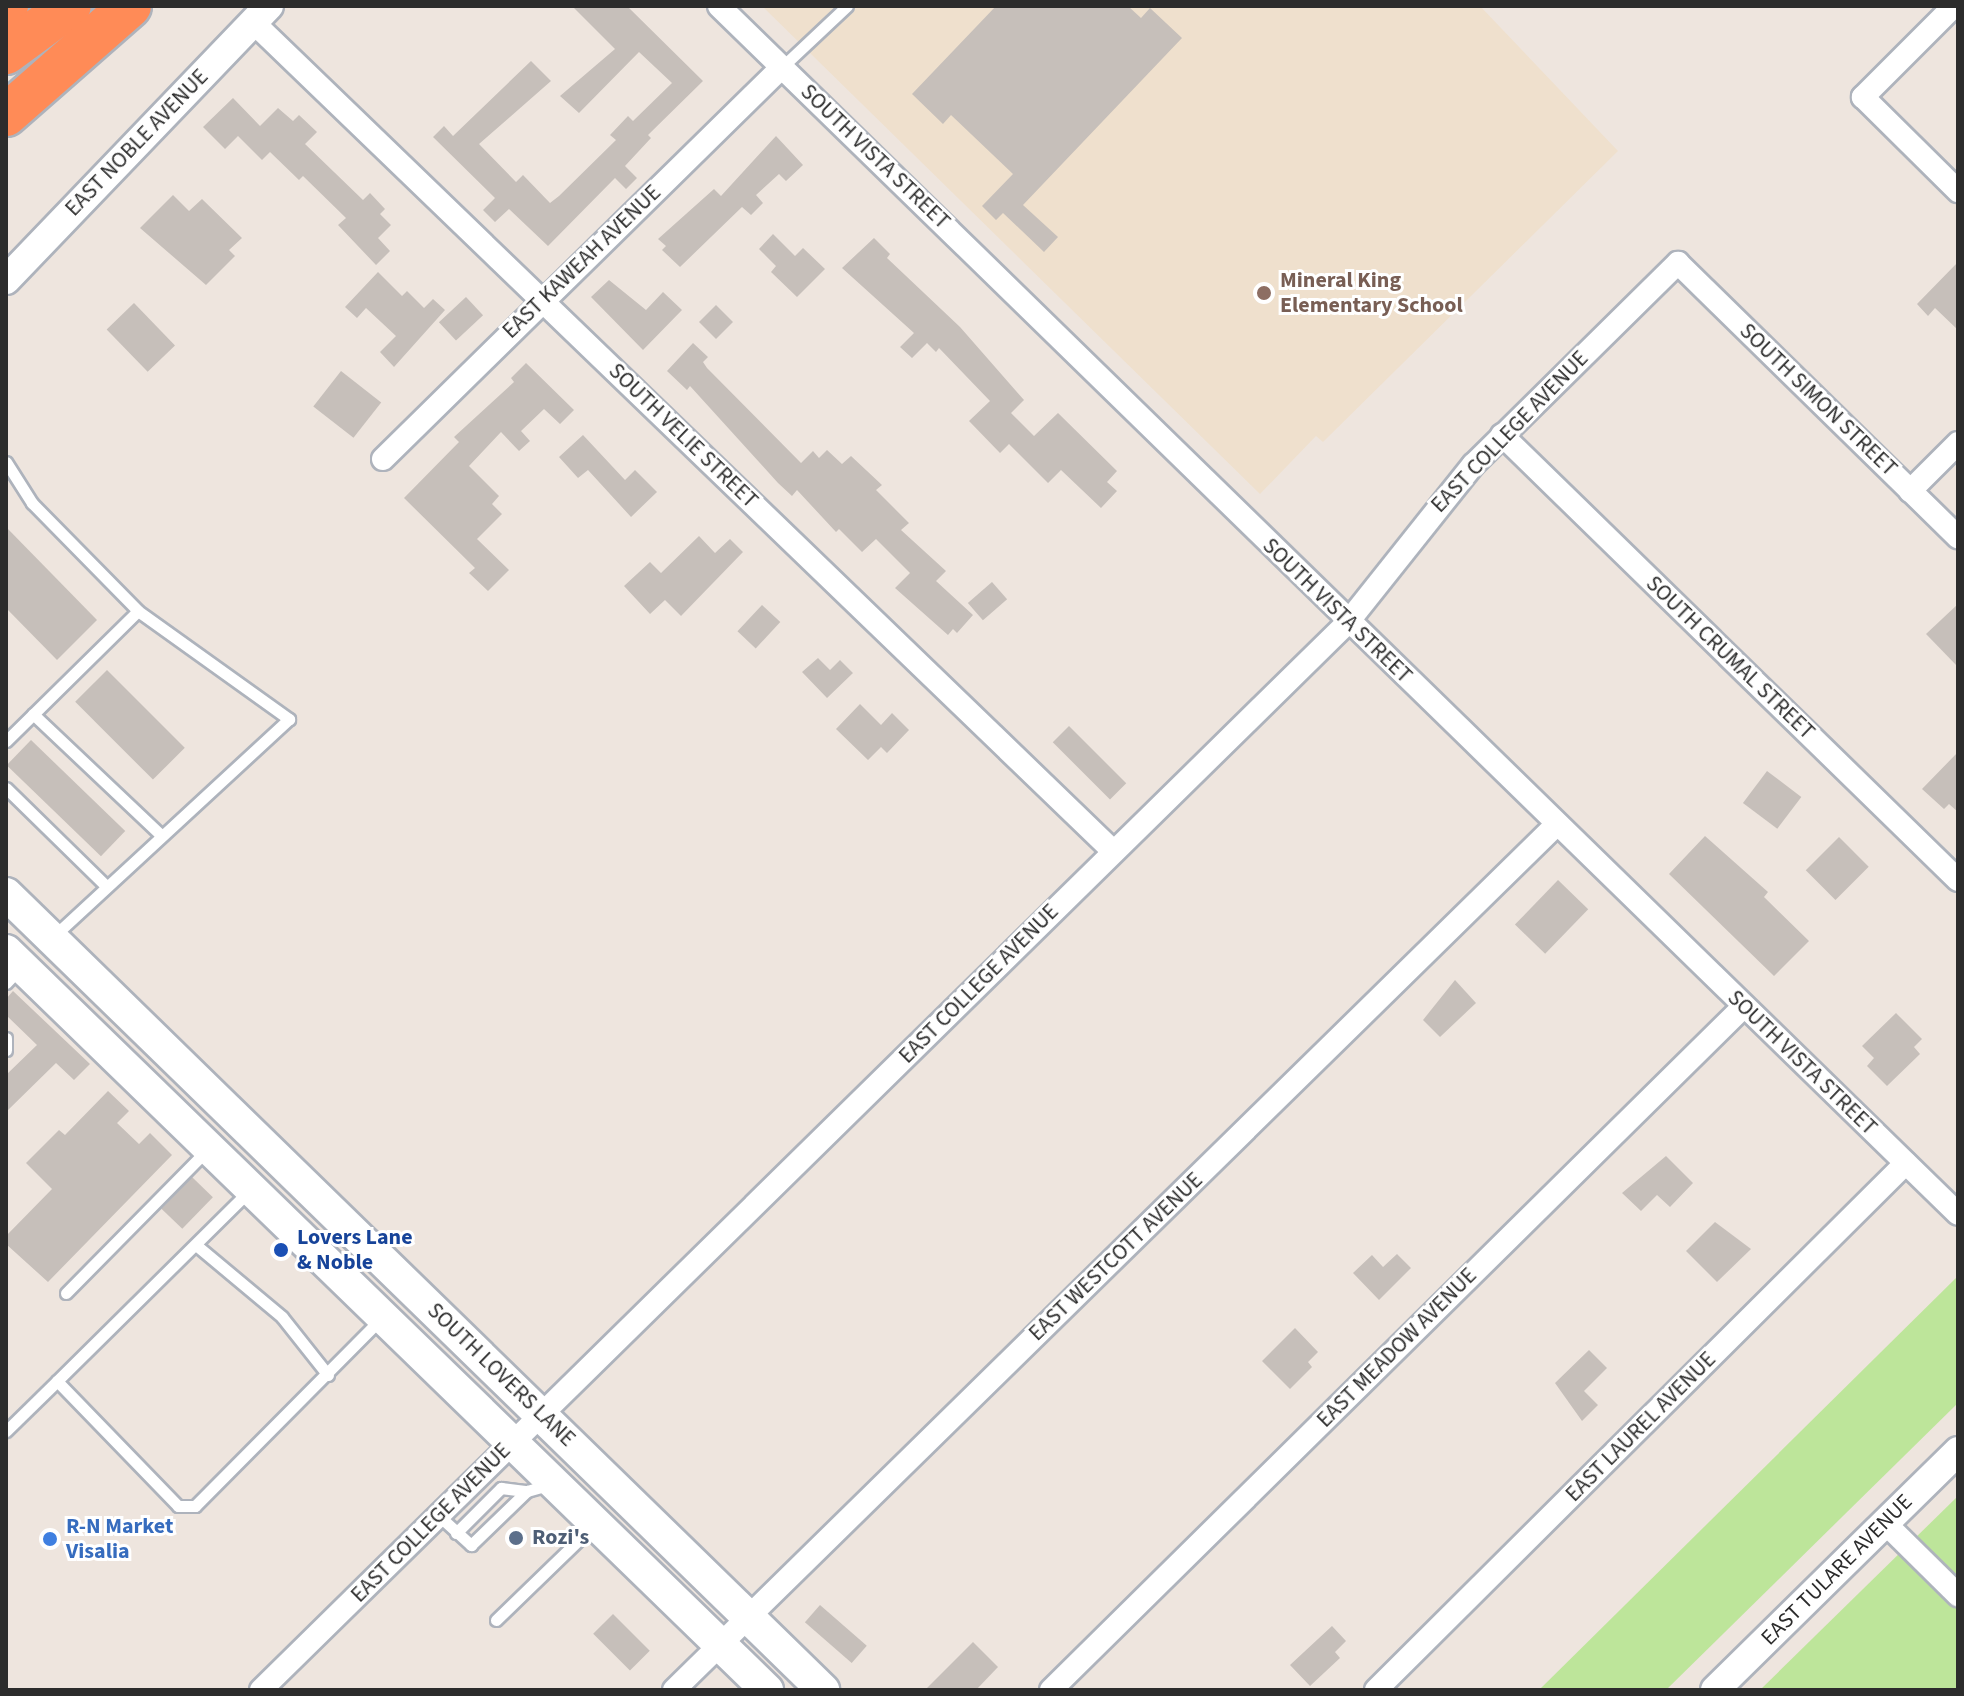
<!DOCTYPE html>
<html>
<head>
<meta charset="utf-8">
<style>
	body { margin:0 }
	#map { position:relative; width:1964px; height:1696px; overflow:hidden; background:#eee5de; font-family:"Source Sans 3",sans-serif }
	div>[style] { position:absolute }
	.education>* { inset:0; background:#efe0cd }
	.green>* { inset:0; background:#bde59a }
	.building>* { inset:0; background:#c6bfba; transform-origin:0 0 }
	.roads { filter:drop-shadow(2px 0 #aeb3bc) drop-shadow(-2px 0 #aeb3bc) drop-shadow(0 2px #aeb3bc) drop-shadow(0 -2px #aeb3bc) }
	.service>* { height:11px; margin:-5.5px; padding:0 5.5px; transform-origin:5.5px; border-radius:5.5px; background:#fff }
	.minor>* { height:22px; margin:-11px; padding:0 11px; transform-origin:11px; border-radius:11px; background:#fff }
	.tertiary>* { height:28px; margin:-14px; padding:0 14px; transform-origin:14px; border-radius:14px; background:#fff }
	.secondary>* { height:32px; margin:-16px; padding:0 16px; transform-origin:16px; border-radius:16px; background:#fff }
	.motorway>* { height:42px; margin:-21px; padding:0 21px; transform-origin:21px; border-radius:21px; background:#ff8b57 }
	.dots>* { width:22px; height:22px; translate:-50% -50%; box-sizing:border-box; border:4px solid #fff; border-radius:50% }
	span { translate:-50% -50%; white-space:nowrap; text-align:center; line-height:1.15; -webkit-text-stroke:6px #fff; paint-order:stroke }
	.street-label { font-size:22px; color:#2c2c2c }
	.education-label { font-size:22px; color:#785e54; font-weight:700 }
	.left { translate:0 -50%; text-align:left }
	.transit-label { font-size:22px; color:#164399; font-weight:700 }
	.shop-label { font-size:22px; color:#366cbe; font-weight:700 }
	.service-label { font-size:22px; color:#4e5e75; font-weight:700 }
	.frame { position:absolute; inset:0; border:8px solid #2c2c2c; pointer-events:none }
</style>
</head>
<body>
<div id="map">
	<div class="education">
		<i style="clip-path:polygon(762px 6px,1480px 6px,1618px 151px,1323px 442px,1316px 436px,1260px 494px)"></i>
	</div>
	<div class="green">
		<i style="clip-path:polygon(1958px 1276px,1958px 1403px,1666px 1690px,1539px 1690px)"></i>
		<i style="clip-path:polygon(1958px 1496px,1958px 1690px,1760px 1690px)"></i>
	</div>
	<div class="building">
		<i style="clip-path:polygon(572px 6px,627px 6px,703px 81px,648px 135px,651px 138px,625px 166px,637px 178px,626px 189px,615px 178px,548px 246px,509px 209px,495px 222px,483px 210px,495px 198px,433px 137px,444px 126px,453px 136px,531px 61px,551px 81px,479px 144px,516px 182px,523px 175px,550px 203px,559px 196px,616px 140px,610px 135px,628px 116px,633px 121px,672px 83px,639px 52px,579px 113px,560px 96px,615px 49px)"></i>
		<i style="clip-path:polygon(996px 6px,1128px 6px,1141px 18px,1150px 8px,1182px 38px,1023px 205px,1058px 237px,1044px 252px,1003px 213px,996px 220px,982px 206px,1013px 174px,951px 115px,943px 124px,912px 94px)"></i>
		<i style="clip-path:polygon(233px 98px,260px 126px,278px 108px,293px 121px,299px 115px,317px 132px,305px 144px,363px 200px,370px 193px,385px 209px,380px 214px,391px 225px,378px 238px,390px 251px,376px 265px,338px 225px,346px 218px,303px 176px,299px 180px,270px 152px,262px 160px,238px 136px,225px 149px,203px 127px)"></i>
		<i style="clip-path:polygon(776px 136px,803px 165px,786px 181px,779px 174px,756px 195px,763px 203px,751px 215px,742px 207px,680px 267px,662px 250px,666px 246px,658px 239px,714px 189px,721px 196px)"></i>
		<i style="clip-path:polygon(173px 195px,189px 211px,202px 199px,242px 238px,229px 250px,235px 256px,206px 285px,140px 228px)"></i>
		<i style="clip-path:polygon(773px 234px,795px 256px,803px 248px,825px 269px,797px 297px,771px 272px,776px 266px,759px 249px)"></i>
		<i style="clip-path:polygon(874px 238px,890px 254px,887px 258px,960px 327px,1024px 400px,1011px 413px,1034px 436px,1058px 413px,1117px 471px,1107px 482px,1117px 491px,1101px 508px,1061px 470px,1048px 483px,1009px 444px,1000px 453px,969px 421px,990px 401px,939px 348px,936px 352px,927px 343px,912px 358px,900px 347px,914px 333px,842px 268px)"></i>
		<i style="clip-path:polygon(1958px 262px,1958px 330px,1935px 308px,1928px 316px,1917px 304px)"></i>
		<i style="clip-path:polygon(378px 272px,402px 296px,407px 291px,424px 308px,433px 299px,445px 310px,394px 367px,380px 352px,396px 336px,366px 308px,357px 318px,345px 307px)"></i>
		<i style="clip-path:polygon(609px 280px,646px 310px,663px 292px,682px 310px,643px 350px,591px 297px)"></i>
		<i style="left:466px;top:297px;width:25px;height:37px;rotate:47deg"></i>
		<i style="left:134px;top:303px;width:59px;height:38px;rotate:46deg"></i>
		<i style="left:716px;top:305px;width:24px;height:24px;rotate:45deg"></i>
		<i style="clip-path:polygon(693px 343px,708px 357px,703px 362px,707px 368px,801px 463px,813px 451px,819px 458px,827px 450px,842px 464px,851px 456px,882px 485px,876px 490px,909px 523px,901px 530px,946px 571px,936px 581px,973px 615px,957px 633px,953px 629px,948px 635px,895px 588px,910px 573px,876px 539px,862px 552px,839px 529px,836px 532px,797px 490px,792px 496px,778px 483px,690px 386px,687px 390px,667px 371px)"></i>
		<i style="clip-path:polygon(526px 363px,574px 410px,560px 424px,544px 409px,521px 431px,530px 441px,519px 451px,501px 432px,469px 466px,499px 496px,492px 504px,502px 514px,477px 539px,509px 570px,488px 591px,469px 573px,475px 568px,404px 498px,459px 442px,454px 437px,514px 382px,511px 378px)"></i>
		<i style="left:341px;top:371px;width:51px;height:45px;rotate:38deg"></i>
		<i style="clip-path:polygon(583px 435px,625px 480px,635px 470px,657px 492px,631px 517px,588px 470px,578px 478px,559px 457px)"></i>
		<i style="clip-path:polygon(6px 527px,97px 620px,57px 660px,6px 608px)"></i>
		<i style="clip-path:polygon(699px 536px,715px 553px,730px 539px,743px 552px,681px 616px,665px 600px,650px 614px,624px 586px,650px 562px,661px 573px)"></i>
		<i style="left:992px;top:582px;width:23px;height:32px;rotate:49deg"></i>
		<i style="clip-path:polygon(1958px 604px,1958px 667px,1926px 634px)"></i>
		<i style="left:762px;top:605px;width:25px;height:36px;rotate:43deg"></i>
		<i style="clip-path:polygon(818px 658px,830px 670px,840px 660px,853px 673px,827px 698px,802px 672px)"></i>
		<i style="left:107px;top:670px;width:110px;height:45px;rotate:45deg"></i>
		<i style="clip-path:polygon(860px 704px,881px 725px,892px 713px,909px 730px,887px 753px,881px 747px,868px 760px,836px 729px)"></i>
		<i style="left:1069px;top:726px;width:81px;height:23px;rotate:45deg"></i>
		<i style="left:31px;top:740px;width:131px;height:35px;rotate:44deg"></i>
		<i style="clip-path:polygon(1958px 752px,1958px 812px,1949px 804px,1944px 809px,1922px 789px)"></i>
		<i style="left:1767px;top:771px;width:43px;height:40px;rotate:37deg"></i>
		<i style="clip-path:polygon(1705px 836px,1768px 892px,1764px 897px,1809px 941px,1774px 976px,1669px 874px)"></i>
		<i style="left:1839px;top:837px;width:42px;height:47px;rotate:45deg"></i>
		<i style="left:1558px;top:880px;width:42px;height:62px;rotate:44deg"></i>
		<i style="clip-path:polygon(1455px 980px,1476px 1003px,1440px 1037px,1423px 1020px)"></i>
		<i style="clip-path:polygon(13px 991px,90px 1064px,74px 1080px,56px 1063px,6px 1112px,6px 1075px,37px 1045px,6px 1015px,6px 999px)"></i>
		<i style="clip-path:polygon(1896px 1013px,1922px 1039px,1914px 1047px,1920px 1054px,1887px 1086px,1867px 1066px,1874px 1058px,1862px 1046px)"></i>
		<i style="clip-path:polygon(108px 1091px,129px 1111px,117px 1123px,139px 1144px,150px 1133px,172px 1155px,48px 1282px,6px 1244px,6px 1236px,52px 1189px,26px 1163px,59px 1130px,65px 1135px)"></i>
		<i style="clip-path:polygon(1666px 1156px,1693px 1183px,1670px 1207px,1657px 1195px,1641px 1211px,1622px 1193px)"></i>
		<i style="left:192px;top:1177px;width:29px;height:44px;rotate:44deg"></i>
		<i style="clip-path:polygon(1715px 1222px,1751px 1249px,1717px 1282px,1686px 1251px)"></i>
		<i style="clip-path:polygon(1397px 1254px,1411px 1268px,1379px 1300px,1353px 1273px,1372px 1255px,1383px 1267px)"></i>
		<i style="clip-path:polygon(1295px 1328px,1318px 1352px,1308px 1362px,1312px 1367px,1290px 1389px,1262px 1361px)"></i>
		<i style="clip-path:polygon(1589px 1350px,1607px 1368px,1584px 1391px,1598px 1405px,1582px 1421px,1555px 1383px)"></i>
		<i style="left:820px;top:1605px;width:62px;height:23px;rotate:41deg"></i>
		<i style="left:613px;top:1614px;width:52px;height:28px;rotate:45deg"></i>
		<i style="clip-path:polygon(1332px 1626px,1346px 1641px,1335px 1652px,1340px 1658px,1310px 1686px,1290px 1665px)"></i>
		<i style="clip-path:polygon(973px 1642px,998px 1667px,976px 1690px,925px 1690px)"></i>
	</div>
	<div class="roads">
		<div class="service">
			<i style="left:782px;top:67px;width:89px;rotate:-43.2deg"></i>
			<i style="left:6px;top:462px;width:49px;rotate:57.6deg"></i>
			<i style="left:32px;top:503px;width:151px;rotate:45.5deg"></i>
			<i style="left:138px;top:611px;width:186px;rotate:35.6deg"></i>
			<i style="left:289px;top:719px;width:321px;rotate:137.3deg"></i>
			<i style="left:33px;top:714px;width:176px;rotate:43.4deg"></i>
			<i style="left:6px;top:741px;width:185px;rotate:-44.6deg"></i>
			<i style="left:6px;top:788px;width:139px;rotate:44.4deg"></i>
			<i style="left:6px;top:983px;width:22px;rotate:-47deg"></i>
			<i style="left:6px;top:1038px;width:12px;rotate:90deg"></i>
			<i style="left:249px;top:1191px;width:270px;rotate:135.3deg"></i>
			<i style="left:57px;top:1381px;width:174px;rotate:45.9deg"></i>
			<i style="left:178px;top:1506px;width:17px"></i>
			<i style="left:195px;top:1506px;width:265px;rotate:-45.2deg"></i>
			<i style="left:196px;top:1245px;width:112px;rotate:39.9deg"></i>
			<i style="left:282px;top:1317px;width:74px;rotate:51.6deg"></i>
			<i style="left:66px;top:1293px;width:201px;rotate:-45.4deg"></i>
			<i style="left:6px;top:1431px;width:71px;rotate:-44.4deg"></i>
			<i style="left:438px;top:1515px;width:45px;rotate:42.3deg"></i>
			<i style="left:471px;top:1545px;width:78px;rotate:-44deg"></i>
			<i style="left:527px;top:1491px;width:25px;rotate:-16deg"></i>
			<i style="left:456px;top:1533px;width:64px;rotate:-45deg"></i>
			<i style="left:501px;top:1488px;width:26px;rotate:7deg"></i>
			<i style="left:496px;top:1620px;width:138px;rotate:-44.1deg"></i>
		</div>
		<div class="minor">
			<i style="left:719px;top:6px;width:1730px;rotate:44.27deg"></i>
			<i style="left:1954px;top:6px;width:129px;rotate:135deg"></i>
			<i style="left:1863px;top:97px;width:134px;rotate:44.7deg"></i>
			<i style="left:253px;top:22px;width:1195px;rotate:43.95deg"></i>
			<i style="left:1502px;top:435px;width:637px;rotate:44.3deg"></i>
			<i style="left:383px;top:459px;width:559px;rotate:-44.49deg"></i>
			<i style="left:1910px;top:491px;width:68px;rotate:-45deg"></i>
			<i style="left:1885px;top:1523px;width:103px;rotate:44.6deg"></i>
			<i style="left:261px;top:1690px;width:1524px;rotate:-44.49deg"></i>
			<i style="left:1348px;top:622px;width:201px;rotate:-51.5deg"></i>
			<i style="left:1473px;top:465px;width:288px;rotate:-44.6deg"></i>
			<i style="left:1678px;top:263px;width:392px;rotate:44.4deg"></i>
			<i style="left:674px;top:1690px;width:1237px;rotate:-44.44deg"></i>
			<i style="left:1051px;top:1690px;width:972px;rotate:-44.62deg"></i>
			<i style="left:1376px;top:1690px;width:747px;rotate:-44.84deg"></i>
		</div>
		<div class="tertiary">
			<i style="left:6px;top:280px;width:380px;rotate:-46.2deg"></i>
			<i style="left:1715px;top:1690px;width:341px;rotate:-44.5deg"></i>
		</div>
		<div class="secondary">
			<i style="left:6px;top:894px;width:1141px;rotate:44.25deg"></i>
			<i style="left:6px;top:951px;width:1061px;rotate:44.16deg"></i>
		</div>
		<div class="motorway">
			<i style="left:6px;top:6px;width:1px"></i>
			<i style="left:6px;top:53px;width:79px;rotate:-36.3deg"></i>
			<i style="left:6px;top:115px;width:165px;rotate:-41.3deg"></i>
		</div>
	</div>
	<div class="dots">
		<i style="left:1264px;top:293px;background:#8d6e63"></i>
		<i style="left:281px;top:1250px;background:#1a4fb4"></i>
		<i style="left:516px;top:1538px;background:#5c6f8a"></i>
		<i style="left:50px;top:1539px;background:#3f7fe0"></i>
	</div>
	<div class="street-label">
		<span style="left:137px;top:143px;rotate:-46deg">EAST NOBLE AVENUE</span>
		<span style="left:875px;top:157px;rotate:44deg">SOUTH VISTA STREET</span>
		<span style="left:582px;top:262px;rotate:-44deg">EAST KAWEAH AVENUE</span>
		<span style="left:1818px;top:400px;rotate:44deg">SOUTH SIMON STREET</span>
		<span style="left:1510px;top:432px;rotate:-46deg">EAST COLLEGE AVENUE</span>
		<span style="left:683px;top:436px;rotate:44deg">SOUTH VELIE STREET</span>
		<span style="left:1337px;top:611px;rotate:44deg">SOUTH VISTA STREET</span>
		<span style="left:1730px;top:658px;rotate:44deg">SOUTH CRUMAL STREET</span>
		<span style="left:979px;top:984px;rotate:-45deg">EAST COLLEGE AVENUE</span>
		<span style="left:1802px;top:1063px;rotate:44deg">SOUTH VISTA STREET</span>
		<span style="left:1116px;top:1257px;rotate:-44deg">EAST WESTCOTT AVENUE</span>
		<span style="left:1397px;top:1348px;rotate:-45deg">EAST MEADOW AVENUE</span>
		<span style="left:501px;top:1375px;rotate:44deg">SOUTH LOVERS LANE</span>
		<span style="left:1641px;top:1427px;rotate:-45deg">EAST LAUREL AVENUE</span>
		<span style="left:431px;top:1523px;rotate:-45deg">EAST COLLEGE AVENUE</span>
		<span style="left:1837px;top:1570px;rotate:-45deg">EAST TULARE AVENUE</span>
	</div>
	<div class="education-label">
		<span class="left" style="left:1280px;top:293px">Mineral King<br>Elementary School</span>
	</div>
	<div class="transit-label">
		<span class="left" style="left:297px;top:1250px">Lovers Lane<br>&amp; Noble</span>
	</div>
	<div class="shop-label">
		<span class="left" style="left:66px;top:1539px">R-N Market<br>Visalia</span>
	</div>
	<div class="service-label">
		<span class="left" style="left:532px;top:1538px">Rozi's</span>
	</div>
	<div class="frame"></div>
</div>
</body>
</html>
